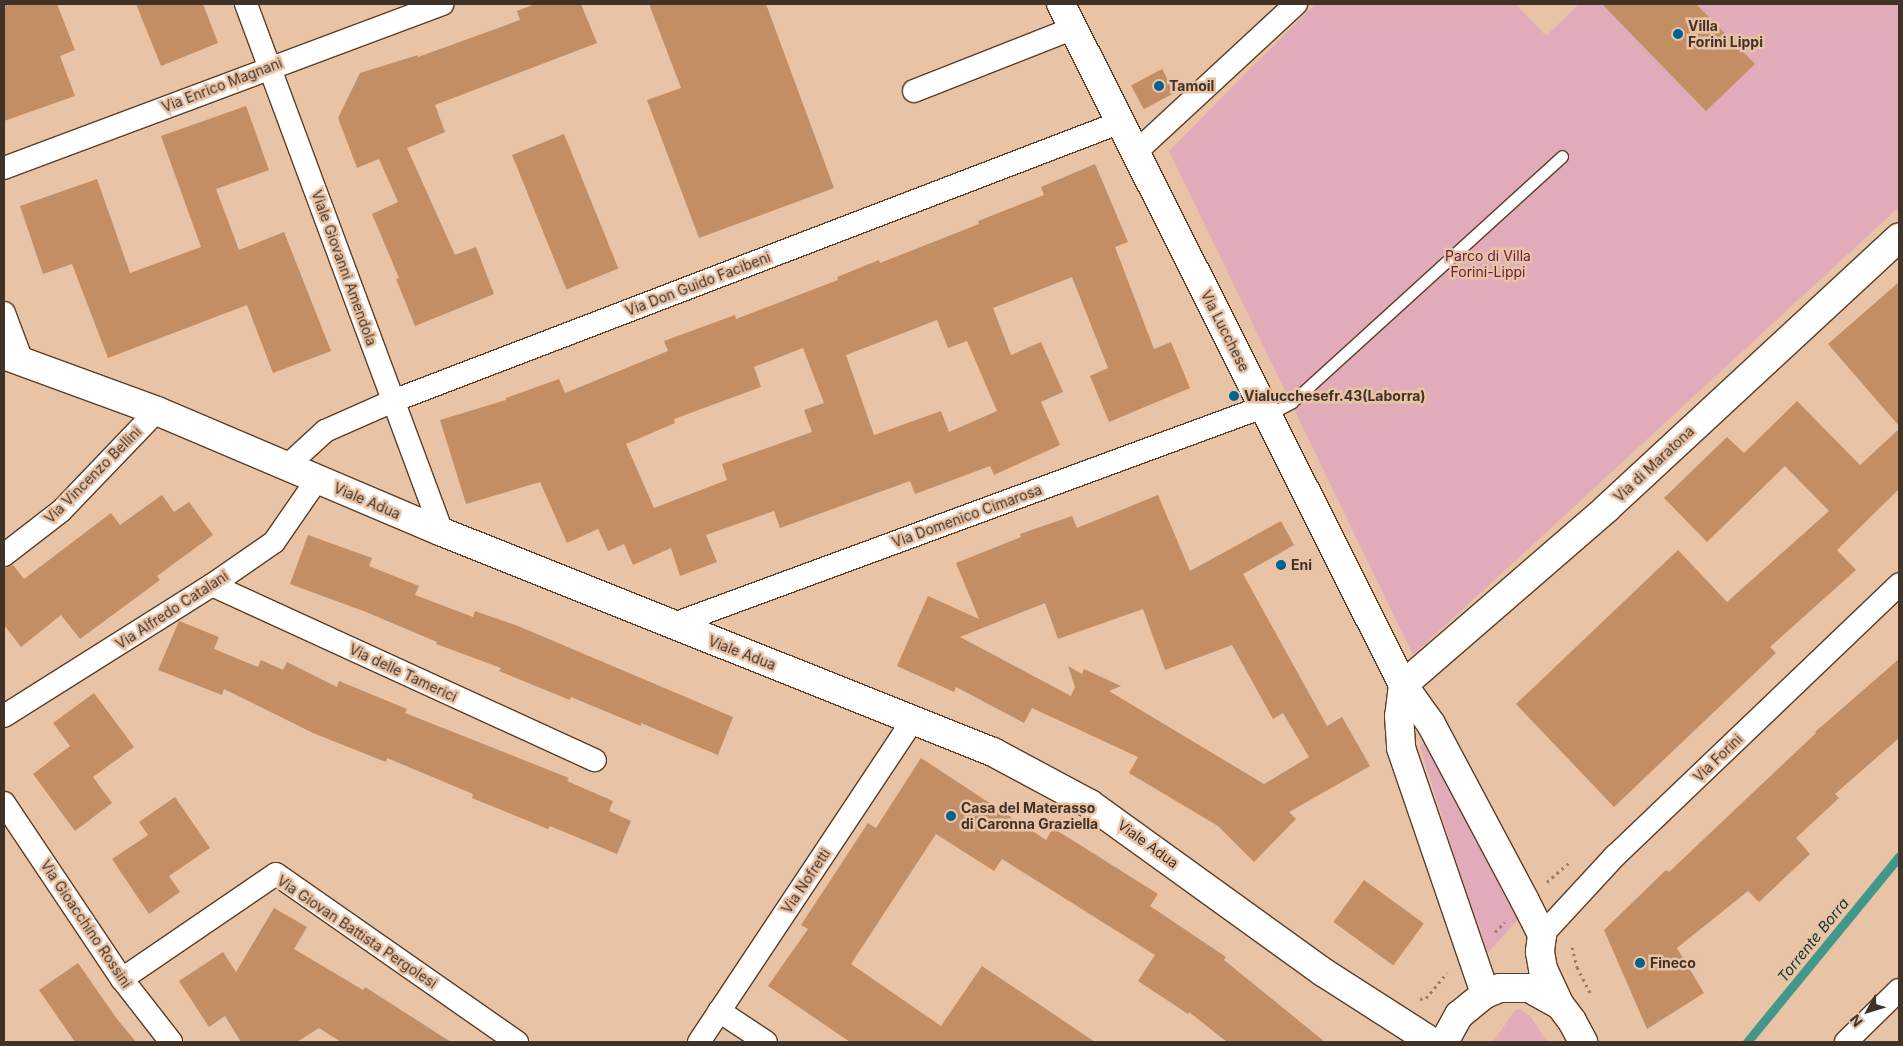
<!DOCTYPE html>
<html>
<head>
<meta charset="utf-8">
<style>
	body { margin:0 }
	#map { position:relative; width:1903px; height:1046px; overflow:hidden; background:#e8c3a6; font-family:Inter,sans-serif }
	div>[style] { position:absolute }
	.green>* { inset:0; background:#e1abba }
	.stream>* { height:9px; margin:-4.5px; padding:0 4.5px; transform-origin:4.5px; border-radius:4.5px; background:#419788 }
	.building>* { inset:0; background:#c38e63; transform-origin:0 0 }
	.path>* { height:3px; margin-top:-1.5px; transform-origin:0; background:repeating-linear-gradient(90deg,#997f6a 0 2.5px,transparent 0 6.5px) }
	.roads { filter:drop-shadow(1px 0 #5d3e25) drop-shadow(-1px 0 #5d3e25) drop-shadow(0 1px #5d3e25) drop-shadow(0 -1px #5d3e25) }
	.lane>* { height:11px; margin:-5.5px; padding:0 5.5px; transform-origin:5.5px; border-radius:5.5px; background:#fff }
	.street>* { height:22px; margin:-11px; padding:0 11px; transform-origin:11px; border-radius:11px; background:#fff }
	.secondary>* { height:28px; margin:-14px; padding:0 14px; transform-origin:14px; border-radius:14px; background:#fff }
	.primary>* { height:28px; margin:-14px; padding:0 14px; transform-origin:14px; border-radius:14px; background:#fff }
	.dots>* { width:14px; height:14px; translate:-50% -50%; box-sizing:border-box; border:2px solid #e8c3a6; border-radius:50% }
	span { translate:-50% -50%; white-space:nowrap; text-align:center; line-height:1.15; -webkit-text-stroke:5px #e8c3a6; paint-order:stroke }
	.poi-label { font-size:14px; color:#413227; font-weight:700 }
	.left { translate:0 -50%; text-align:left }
	.street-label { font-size:14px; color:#413227 }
	.park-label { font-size:14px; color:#6b1b3c }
	.water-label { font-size:15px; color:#0f3831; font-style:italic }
	.frame { position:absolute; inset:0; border:5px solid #413227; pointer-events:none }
	.north { position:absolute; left:1843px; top:986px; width:50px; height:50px; -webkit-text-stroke:4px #e8c3a6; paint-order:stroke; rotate:231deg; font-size:14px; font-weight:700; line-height:20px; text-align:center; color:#413227 }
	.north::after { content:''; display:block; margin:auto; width:18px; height:22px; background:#413227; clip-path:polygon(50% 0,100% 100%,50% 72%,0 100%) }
</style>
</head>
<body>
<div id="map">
	<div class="green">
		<i style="clip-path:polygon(1315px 4px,1516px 4px,1546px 36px,1579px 4px,1899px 4px,1899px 207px,1413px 655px,1169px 151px)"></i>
		<i style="clip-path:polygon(1427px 739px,1520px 917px,1486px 955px,1420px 747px)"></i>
		<i style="clip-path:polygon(1516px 1009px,1522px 1010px,1530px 1016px,1547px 1042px,1493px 1042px)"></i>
	</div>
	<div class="stream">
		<i style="left:1747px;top:1042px;width:240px;rotate:-50.7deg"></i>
	</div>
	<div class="building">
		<i style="clip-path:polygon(4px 4px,57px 4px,75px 50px,60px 56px,75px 96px,4px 121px)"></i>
		<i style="clip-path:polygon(136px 4px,203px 4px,218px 43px,161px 66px)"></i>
		<i style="clip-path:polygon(535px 4px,581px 4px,597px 43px,435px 105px,445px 132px,407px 148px,455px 255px,476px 247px,494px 294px,415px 326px,396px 279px,399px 278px,372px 214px,398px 202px,379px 159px,357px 168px,338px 118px,360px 73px,418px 55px,418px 57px,520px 20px,517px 11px)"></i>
		<i style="clip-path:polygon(649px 4px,766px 4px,834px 188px,699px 238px,647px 100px,681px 88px)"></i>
		<i style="clip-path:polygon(1602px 4px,1696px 4px,1755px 64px,1706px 111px)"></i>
		<i style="left:1162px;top:69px;width:27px;height:35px;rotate:62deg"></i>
		<i style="clip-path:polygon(246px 106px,269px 170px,216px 189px,239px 250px,284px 232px,331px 351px,273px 373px,247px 305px,108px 358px,72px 264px,43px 274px,20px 206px,97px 179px,130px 273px,201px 247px,161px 136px)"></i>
		<i style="left:564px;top:134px;width:145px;height:56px;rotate:68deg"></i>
		<i style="clip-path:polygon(evenodd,1095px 164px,1128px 242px,1115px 247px,1154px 349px,1171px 342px,1190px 388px,1109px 422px,1090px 376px,1108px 368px,1072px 277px,993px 308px,1011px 355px,1041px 342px,1063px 392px,1041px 402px,1060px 445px,994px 475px,990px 466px,915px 494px,910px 481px,780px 528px,774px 511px,706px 535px,717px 562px,680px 576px,671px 548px,633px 565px,624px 544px,608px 551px,598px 529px,567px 543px,540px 482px,466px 504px,440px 420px,506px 400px,506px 398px,559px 379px,565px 393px,668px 351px,664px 341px,735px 315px,736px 319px,838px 280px,837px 277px,879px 260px,880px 263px,979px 224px,978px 221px,1044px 195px,1041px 187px,1095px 164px,937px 320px,948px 348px,967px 341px,997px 411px,949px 432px,941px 411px,874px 435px,846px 355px,937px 320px,1095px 164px,803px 348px,824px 403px,804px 410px,812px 432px,722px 464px,727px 480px,654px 508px,626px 444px,675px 423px,674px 419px,761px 387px,754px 367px,803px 348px)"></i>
		<i style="clip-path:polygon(1899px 282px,1899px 426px,1828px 344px)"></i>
		<i style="clip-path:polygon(1797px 401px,1860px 465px,1899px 429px,1899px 489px,1837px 550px,1856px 570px,1770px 647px,1776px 653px,1614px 807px,1516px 704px,1678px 550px,1727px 602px,1829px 511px,1785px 466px,1707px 542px,1664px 498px,1727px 437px,1744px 453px)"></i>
		<i style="clip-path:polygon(162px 495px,174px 512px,189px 502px,213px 535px,157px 576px,160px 580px,80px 639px,61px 615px,21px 647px,4px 625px,4px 568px,13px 565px,24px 579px,111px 513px,120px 525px)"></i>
		<i style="clip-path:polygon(evenodd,1158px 495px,1190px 571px,1281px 521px,1294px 545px,1243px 574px,1327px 726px,1342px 717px,1370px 766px,1289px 812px,1296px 819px,1254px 862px,1218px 826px,1129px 773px,1138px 757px,1032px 708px,1024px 723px,956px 687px,954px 692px,897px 666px,928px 596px,979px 619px,956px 563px,1021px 537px,1020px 534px,1072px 516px,1077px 528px,1158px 495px,1045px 603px,1058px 639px,1143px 609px,1165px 670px,1232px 645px,1273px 719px,1283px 713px,1309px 757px,1264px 784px,1109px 691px,1121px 686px,1084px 669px,1082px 674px,1068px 666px,1075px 687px,1071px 696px,960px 637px,1045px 603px)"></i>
		<i style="clip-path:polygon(308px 535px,372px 558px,369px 566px,419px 586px,415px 595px,473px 617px,475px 611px,518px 626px,733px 717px,718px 755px,641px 723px,641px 726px,571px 697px,570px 700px,499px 671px,501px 668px,436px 644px,437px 642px,366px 612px,290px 584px)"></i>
		<i style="clip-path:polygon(179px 621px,219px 637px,214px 649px,258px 667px,261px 660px,283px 670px,287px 662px,337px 687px,339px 681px,407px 709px,405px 713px,569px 778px,567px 781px,613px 801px,609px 811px,631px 821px,617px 854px,550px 826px,548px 829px,472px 798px,473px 794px,387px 758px,386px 762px,313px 733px,224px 689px,222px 695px,158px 670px)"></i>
		<i style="clip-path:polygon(1899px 659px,1899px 738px,1835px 794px,1839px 798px,1796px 838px,1810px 854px,1759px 902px,1748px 891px,1677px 948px,1704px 993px,1647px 1029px,1604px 930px,1666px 870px,1669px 872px,1816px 733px,1815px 732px)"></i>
		<i style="clip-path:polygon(94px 693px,134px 747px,93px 777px,112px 803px,75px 831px,33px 774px,70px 746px,53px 723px)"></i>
		<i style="clip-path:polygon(921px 758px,1046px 840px,1053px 828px,1158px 894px,1150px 906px,1226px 957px,1224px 960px,1325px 1042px,1227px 1042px,1189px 1012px,1188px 1014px,1138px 981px,1155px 955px,1002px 859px,994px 871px,936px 834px,851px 964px,941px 1026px,982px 966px,1095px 1042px,850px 1042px,768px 986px,808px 929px,801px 925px,868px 823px,876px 828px)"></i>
		<i style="clip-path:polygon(175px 797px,210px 848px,169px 876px,180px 892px,149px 914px,112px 859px,148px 835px,139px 822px)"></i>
		<i style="left:1364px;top:880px;width:74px;height:52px;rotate:36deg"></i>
		<i style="clip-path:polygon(274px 908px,307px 927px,294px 949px,363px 990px,365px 987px,451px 1042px,341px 1042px,319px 1028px,297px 1042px,241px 1042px,225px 1016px,209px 1027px,179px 981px,223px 952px,236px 972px)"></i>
		<i style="clip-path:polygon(78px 963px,117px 1019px,136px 1042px,75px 1042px,39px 990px)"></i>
	</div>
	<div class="path">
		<i style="left:1547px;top:882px;width:29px;rotate:-41deg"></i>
		<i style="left:1495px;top:932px;width:14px;rotate:-45deg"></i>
		<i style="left:1572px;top:947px;width:21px;rotate:76deg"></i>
		<i style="left:1577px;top:967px;width:30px;rotate:63deg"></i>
		<i style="left:1420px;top:999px;width:6px;rotate:-9deg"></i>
		<i style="left:1426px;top:998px;width:33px;rotate:-50deg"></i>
	</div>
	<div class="roads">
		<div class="lane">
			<i style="left:1268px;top:415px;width:27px;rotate:-28deg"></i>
			<i style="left:1292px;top:402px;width:365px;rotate:-42.3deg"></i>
		</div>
		<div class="street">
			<i style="left:246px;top:4px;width:563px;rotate:69.63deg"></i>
			<i style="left:914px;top:91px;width:172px;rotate:-21.5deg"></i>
			<i style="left:1136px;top:152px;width:218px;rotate:-42.8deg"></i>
			<i style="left:4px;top:168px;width:468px;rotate:-20.5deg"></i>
			<i style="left:4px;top:313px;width:51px;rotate:69.4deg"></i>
			<i style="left:287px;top:466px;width:52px;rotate:-42.6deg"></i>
			<i style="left:325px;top:431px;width:74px;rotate:-23.8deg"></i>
			<i style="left:393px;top:401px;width:780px;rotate:-20.97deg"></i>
			<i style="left:4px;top:555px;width:72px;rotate:-37.7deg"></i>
			<i style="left:61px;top:511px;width:139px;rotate:-46.2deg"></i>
			<i style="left:212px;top:585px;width:421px;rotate:24.6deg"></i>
			<i style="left:671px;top:625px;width:631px;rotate:-20.22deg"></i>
			<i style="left:4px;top:716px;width:246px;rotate:-32.2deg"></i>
			<i style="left:212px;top:585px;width:75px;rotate:-34.7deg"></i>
			<i style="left:274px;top:542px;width:75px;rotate:-55.3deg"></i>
			<i style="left:4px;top:803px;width:212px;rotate:56.2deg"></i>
			<i style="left:122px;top:979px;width:80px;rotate:52.1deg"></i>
			<i style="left:1542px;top:935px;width:108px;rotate:-47.3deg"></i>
			<i style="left:1615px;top:856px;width:393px;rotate:-43.7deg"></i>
			<i style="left:122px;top:979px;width:186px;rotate:-34.3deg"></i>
			<i style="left:276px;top:874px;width:294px;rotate:34.9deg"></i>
			<i style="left:719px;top:1011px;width:56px;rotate:33.4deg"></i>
			<i style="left:699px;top:1042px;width:388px;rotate:-56.4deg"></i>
			<i style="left:1846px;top:1042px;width:74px;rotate:-44.5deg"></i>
		</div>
		<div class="secondary">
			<i style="left:4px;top:355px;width:163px;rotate:20.1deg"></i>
			<i style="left:157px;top:411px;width:310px;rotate:23deg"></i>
			<i style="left:442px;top:532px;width:593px;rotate:21.77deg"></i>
			<i style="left:993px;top:752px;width:110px;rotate:28.2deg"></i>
			<i style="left:1090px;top:804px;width:287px;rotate:35.8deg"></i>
			<i style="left:1323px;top:972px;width:130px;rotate:32.7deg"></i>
		</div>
		<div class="primary">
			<i style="left:1061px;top:4px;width:762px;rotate:63.33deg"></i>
			<i style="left:1403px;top:685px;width:48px;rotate:54.3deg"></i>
			<i style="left:1431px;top:724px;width:200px;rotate:62deg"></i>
			<i style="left:1525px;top:901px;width:38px;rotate:63deg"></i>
			<i style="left:1542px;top:935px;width:17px;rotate:97deg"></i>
			<i style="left:1540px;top:952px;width:17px;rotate:80deg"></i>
			<i style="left:1543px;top:969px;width:40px;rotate:65deg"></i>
			<i style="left:1560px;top:1005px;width:20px;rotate:53deg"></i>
			<i style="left:1572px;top:1021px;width:24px;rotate:62deg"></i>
			<i style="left:1403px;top:685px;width:270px;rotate:-40.9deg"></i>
			<i style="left:1607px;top:508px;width:398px;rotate:-42.8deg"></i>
			<i style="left:1403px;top:685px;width:31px;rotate:97deg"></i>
			<i style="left:1399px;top:716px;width:32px;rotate:86deg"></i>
			<i style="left:1401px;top:748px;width:260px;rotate:71.1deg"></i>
			<i style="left:1444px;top:1042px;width:31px;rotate:-61deg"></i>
			<i style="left:1459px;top:1015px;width:33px;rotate:-39deg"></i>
			<i style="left:1485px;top:994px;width:16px;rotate:-22deg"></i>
			<i style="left:1500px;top:988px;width:29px"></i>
			<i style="left:1529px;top:988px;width:35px;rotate:29deg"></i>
		</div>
	</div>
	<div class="dots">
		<i style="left:1678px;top:34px;background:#006291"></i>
		<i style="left:1159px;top:86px;background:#006291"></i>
		<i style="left:1234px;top:396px;background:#006291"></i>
		<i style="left:1281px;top:565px;background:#006291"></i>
		<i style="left:951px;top:816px;background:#006291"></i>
		<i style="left:1640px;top:963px;background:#006291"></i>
	</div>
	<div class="poi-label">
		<span class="left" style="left:1688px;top:34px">Villa<br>Forini Lippi</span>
		<span class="left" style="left:1169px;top:86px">Tamoil</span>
		<span class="left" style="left:1244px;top:396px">Vialucchesefr.43(Laborra)</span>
		<span class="left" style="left:1291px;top:565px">Eni</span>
		<span class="left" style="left:961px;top:816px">Casa del Materasso<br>di Caronna Graziella</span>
		<span class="left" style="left:1650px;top:963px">Fineco</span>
	</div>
	<div class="street-label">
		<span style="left:222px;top:85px;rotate:-21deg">Via Enrico Magnani</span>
		<span style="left:344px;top:268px;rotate:70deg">Viale Giovanni Amendola</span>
		<span style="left:698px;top:284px;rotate:-21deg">Via Don Guido Facibeni</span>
		<span style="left:1225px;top:331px;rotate:63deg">Via Lucchese</span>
		<span style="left:1654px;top:464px;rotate:-43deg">Via di Maratona</span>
		<span style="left:93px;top:475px;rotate:-45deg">Via Vincenzo Bellini</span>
		<span style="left:367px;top:501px;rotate:23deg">Viale Adua</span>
		<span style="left:967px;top:516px;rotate:-20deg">Via Domenico Cimarosa</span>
		<span style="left:172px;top:610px;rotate:-33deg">Via Alfredo Catalani</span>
		<span style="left:742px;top:653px;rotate:21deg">Viale Adua</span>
		<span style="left:403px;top:673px;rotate:25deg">Via delle Tamerici</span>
		<span style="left:1718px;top:758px;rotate:-44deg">Via Forini</span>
		<span style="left:1148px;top:844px;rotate:36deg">Viale Adua</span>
		<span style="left:806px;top:881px;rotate:-56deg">Via Nofretti</span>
		<span style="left:86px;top:924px;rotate:56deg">Via Gioacchino Rossini</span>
		<span style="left:357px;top:932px;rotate:34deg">Via Giovan Battista Pergolesi</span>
	</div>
	<div class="park-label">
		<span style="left:1488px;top:264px">Parco di Villa<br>Forini-Lippi</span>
	</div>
	<div class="water-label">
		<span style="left:1813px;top:940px;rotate:-51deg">Torrente Borra</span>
	</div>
	<div class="frame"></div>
	<div class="north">N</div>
</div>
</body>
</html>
